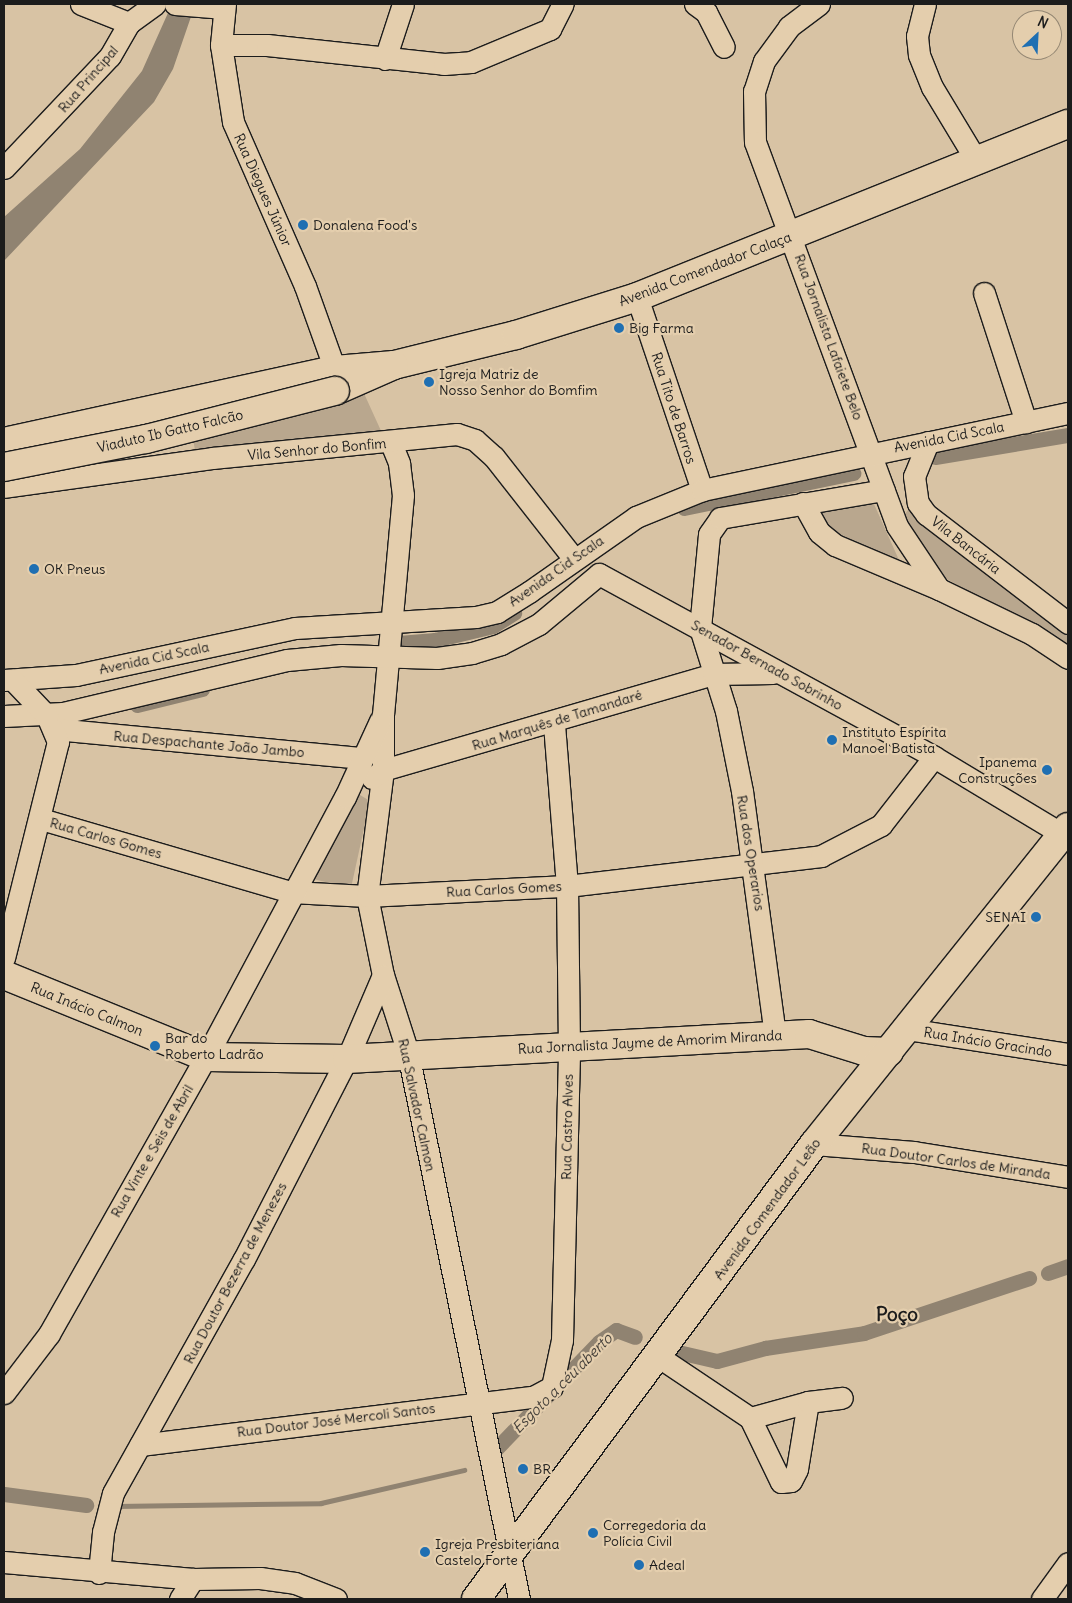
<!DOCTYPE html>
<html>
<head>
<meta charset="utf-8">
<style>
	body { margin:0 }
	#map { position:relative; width:1072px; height:1603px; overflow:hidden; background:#d8c3a4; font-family:Delius,sans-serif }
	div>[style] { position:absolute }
	.green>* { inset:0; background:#b9a78e }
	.water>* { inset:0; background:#908371 }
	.stream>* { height:4.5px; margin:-2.25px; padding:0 2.25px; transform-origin:2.25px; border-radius:2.25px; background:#908371 }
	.canal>* { height:15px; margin:-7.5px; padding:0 7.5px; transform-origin:7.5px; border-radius:7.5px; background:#908371 }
	.roads { filter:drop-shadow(1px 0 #1c1c1c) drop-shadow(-1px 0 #1c1c1c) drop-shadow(0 1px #1c1c1c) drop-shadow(0 -1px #1c1c1c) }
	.minor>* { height:21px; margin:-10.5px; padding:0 10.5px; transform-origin:10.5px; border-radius:10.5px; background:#e4cead }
	.major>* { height:28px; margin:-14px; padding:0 14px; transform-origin:14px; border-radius:14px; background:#e4cead }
	.highway>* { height:28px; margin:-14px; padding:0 14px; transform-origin:14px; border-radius:14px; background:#e4cead }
	.bridges { filter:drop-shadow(1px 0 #1c1c1c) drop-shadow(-1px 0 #1c1c1c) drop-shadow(0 1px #1c1c1c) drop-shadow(0 -1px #1c1c1c) }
	.major-bridge>* { height:28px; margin:-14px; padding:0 14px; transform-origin:14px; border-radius:14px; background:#e4cead }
	.dots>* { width:14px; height:14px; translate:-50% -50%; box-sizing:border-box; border:2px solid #e4cead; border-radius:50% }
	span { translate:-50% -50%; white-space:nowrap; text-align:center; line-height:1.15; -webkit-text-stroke:4.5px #e4cead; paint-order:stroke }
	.street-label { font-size:14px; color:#1c1c1c }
	.poi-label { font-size:14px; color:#1c1c1c }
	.left { translate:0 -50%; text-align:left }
	.right { translate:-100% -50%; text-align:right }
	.water-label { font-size:15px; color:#45403a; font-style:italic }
	.district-label { font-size:19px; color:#1c1c1c; font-weight:700 }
	.frame { position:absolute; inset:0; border:5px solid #1c1c1c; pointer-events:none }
	.north { position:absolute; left:1012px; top:10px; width:50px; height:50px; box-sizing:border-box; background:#e4cead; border:1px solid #948773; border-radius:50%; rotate:25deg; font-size:14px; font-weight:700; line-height:20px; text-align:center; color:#1c1c1c }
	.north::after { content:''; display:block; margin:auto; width:18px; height:22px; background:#1f6fb2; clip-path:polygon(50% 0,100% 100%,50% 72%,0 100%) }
</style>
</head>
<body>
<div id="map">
	<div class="green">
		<i style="clip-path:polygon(362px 389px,382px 433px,195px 450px,193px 439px)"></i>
		<i style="clip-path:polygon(864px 499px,874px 504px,899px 560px,892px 561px,819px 523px,816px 504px)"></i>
		<i style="clip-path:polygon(908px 510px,1068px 632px,1068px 649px,933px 571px,900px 520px)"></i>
		<i style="clip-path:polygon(360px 795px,370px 801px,351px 888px,313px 879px,350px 801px)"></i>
	</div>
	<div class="water">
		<i style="clip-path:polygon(172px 4px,194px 8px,173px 69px,154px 102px,4px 261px,4px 217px,80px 149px,142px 71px)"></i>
	</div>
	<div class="stream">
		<i style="left:116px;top:1506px;width:205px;rotate:-0.8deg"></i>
		<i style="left:321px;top:1503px;width:147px;rotate:-13deg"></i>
	</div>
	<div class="canal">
		<i style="left:935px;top:457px;width:135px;rotate:-9.4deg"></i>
		<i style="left:684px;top:508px;width:173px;rotate:-11.7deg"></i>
		<i style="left:399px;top:643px;width:36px;rotate:-5deg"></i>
		<i style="left:435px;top:640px;width:60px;rotate:-13.6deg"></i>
		<i style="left:493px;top:626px;width:25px;rotate:-32deg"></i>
		<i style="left:137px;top:705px;width:67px;rotate:-13.8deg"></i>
		<i style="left:1048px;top:1273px;width:21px;rotate:-19deg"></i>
		<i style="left:678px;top:1352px;width:40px;rotate:13deg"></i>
		<i style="left:717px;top:1361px;width:50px;rotate:-15.2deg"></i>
		<i style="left:765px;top:1348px;width:100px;rotate:-8.6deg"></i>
		<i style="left:864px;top:1333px;width:174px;rotate:-18.4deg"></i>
		<i style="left:494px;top:1451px;width:151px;rotate:-46.1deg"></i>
		<i style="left:599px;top:1342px;width:21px;rotate:-35deg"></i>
		<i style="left:616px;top:1330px;width:20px;rotate:20deg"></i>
		<i style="left:4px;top:1494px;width:83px;rotate:7.6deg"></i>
	</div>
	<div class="roads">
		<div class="minor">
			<i style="left:81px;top:4px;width:52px;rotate:21.6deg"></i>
			<i style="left:175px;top:4px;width:49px;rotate:4.7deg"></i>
			<i style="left:225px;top:4px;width:41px;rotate:95.6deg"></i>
			<i style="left:221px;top:45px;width:78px;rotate:81.1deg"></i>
			<i style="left:233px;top:122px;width:179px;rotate:66.3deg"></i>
			<i style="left:305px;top:286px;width:89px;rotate:70.3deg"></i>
			<i style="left:695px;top:4px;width:14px;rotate:36deg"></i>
			<i style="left:706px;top:12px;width:39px;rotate:63deg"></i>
			<i style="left:819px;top:4px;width:38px;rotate:143deg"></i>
			<i style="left:789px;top:27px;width:42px;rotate:126.3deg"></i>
			<i style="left:764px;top:61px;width:32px;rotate:108deg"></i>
			<i style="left:754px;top:91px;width:51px;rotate:88.9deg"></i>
			<i style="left:755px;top:142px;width:409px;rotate:69.7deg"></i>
			<i style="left:897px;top:526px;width:76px;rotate:56.3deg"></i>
			<i style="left:939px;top:589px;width:103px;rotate:25.8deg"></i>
			<i style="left:1032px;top:634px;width:43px;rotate:33.7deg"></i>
			<i style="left:925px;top:4px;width:33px;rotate:104deg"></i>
			<i style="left:917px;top:36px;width:19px;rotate:84deg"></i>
			<i style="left:919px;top:55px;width:35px;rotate:68deg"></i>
			<i style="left:932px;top:87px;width:85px;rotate:58.9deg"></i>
			<i style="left:221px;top:45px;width:46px"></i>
			<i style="left:267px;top:45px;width:178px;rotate:6.1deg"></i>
			<i style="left:444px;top:64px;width:27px;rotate:-4deg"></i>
			<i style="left:471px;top:62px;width:86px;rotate:-22.7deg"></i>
			<i style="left:550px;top:29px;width:28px;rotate:-63deg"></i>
			<i style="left:385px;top:59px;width:58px;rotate:-71.9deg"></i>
			<i style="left:4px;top:168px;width:154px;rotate:-46.6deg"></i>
			<i style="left:110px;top:56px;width:38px;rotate:-60deg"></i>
			<i style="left:129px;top:23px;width:32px;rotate:-36deg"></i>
			<i style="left:984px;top:293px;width:136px;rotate:72deg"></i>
			<i style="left:637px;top:297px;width:204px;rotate:71.4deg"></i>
			<i style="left:928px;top:442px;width:37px;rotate:112deg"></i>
			<i style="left:914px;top:476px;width:27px;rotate:82deg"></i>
			<i style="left:918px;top:503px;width:14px;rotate:54deg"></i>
			<i style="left:926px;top:514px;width:179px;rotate:37.5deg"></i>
			<i style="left:391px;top:443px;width:22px;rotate:68deg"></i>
			<i style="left:399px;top:463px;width:32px;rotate:83deg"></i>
			<i style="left:403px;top:495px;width:220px;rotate:95.2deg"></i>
			<i style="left:383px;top:714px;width:56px;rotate:90deg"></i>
			<i style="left:383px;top:770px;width:127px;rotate:97.2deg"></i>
			<i style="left:367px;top:896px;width:81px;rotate:78.6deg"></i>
			<i style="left:383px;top:975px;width:82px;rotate:72.2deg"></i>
			<i style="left:408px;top:1053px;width:557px;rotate:78.51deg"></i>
			<i style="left:4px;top:487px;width:210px;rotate:-7.9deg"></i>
			<i style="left:212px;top:458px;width:246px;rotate:-5.6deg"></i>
			<i style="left:457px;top:434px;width:19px;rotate:18deg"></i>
			<i style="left:475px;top:440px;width:25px;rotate:42deg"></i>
			<i style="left:494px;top:457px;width:130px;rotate:51.9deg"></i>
			<i style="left:803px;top:503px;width:33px;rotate:61deg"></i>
			<i style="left:819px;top:532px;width:21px;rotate:39deg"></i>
			<i style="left:835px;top:545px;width:113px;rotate:22.9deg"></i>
			<i style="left:4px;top:680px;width:72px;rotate:-4deg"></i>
			<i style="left:76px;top:675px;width:224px;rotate:-12.1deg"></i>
			<i style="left:295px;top:628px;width:181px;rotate:-3.5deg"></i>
			<i style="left:476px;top:617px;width:22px;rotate:-13deg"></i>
			<i style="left:497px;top:612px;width:38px;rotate:-32deg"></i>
			<i style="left:529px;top:592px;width:131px;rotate:-35deg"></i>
			<i style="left:636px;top:517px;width:71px;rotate:-22.2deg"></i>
			<i style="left:702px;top:490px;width:374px;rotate:-11.9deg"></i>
			<i style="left:4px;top:716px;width:59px;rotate:-2.9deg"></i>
			<i style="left:63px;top:713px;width:230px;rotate:-13.3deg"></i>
			<i style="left:287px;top:660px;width:54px;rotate:-5.3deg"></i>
			<i style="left:341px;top:655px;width:96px;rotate:1.8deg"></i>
			<i style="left:437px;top:658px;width:35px;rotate:-8deg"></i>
			<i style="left:472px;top:653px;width:30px;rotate:-17deg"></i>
			<i style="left:501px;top:644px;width:43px;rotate:-27.8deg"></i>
			<i style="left:539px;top:624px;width:78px;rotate:-39.8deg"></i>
			<i style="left:599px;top:574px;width:382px;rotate:28.6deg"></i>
			<i style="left:934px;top:757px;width:149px;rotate:31deg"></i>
			<i style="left:55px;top:729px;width:309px;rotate:5.4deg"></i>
			<i style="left:372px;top:778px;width:14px;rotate:-36deg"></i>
			<i style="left:383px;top:770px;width:344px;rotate:-16.2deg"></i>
			<i style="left:713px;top:674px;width:60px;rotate:-1deg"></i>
			<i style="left:41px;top:819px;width:260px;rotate:16.3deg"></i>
			<i style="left:291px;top:892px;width:76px;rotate:3deg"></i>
			<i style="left:367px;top:896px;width:200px;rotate:-2.9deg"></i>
			<i style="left:567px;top:886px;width:256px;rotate:-6.7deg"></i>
			<i style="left:821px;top:856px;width:68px;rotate:-27.3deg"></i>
			<i style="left:881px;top:825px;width:86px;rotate:-52.1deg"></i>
			<i style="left:4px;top:958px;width:223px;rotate:-76deg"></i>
			<i style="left:58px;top:742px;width:28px;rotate:-113deg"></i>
			<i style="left:47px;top:716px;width:50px;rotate:-133.4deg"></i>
			<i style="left:907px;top:1029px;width:163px;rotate:8.8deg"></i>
			<i style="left:775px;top:1035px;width:246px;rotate:-97.7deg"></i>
			<i style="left:742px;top:791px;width:82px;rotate:-101.3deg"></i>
			<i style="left:726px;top:711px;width:87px;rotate:-107.4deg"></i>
			<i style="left:700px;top:628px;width:94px;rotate:-84.5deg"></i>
			<i style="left:709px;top:534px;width:19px;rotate:-55deg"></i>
			<i style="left:720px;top:518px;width:166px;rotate:-9.7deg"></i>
			<i style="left:814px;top:1144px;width:100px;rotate:4.6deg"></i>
			<i style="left:914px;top:1152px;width:156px;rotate:9.2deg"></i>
			<i style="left:659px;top:1357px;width:110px;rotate:33.8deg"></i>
			<i style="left:750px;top:1418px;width:71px;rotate:64.2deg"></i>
			<i style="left:781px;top:1482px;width:10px;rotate:-6deg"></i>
			<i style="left:791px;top:1481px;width:13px;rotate:-63deg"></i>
			<i style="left:797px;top:1469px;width:68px;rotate:-80.7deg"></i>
			<i style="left:4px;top:1393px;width:74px;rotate:-52.7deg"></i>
			<i style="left:49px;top:1334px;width:318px;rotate:-60.5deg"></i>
			<i style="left:206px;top:1057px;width:295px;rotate:-61.9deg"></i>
			<i style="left:345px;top:797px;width:84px;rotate:-65.3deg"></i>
			<i style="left:750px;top:1418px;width:60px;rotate:-15.4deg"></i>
			<i style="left:808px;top:1402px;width:34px;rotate:-7deg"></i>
			<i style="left:140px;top:1445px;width:396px;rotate:-7deg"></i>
			<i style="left:533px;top:1397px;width:21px;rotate:-28deg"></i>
			<i style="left:552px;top:1387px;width:48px;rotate:-78deg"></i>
			<i style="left:562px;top:1340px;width:292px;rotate:-88.6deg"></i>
			<i style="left:569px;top:1048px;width:162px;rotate:-90.7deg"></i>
			<i style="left:567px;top:886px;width:164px;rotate:-94.6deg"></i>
			<i style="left:4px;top:1562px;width:190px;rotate:5.1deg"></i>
			<i style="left:193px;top:1579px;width:67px;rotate:-0.9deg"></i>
			<i style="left:260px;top:1578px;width:35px;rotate:8deg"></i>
			<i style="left:295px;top:1583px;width:44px;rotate:21.3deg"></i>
			<i style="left:99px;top:1573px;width:41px;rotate:-84.4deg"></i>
			<i style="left:103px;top:1532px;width:40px;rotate:-75.6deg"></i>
			<i style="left:113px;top:1493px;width:268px;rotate:-60.8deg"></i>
			<i style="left:244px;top:1259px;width:225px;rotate:-62.8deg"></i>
			<i style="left:347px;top:1059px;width:91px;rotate:-66.8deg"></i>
			<i style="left:180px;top:1599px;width:24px;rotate:-57deg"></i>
			<i style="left:1042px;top:1599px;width:44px;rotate:-54.2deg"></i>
		</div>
		<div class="major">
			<i style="left:335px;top:391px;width:64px;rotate:-23.8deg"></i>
			<i style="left:394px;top:365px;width:126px;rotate:-13.8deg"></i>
			<i style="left:516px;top:335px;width:127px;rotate:-17.4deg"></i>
			<i style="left:637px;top:297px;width:464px;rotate:-21.9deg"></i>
			<i style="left:4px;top:975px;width:218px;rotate:22.1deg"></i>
			<i style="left:206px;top:1057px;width:141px;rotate:0.8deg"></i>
			<i style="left:347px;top:1059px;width:463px;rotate:-3.1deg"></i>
			<i style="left:809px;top:1034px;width:58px;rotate:17.2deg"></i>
			<i style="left:864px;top:1051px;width:25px;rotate:2deg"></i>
			<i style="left:476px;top:1599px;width:567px;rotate:-53.39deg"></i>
			<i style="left:814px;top:1144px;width:406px;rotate:-51.3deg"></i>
		</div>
		<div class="highway">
			<i style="left:4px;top:442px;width:339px;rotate:-12.3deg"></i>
			<i style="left:335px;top:370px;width:59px;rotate:-4.8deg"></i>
		</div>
	</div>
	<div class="bridges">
		<div class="major-bridge">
			<i style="left:4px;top:467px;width:145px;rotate:-11.2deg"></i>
			<i style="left:146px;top:439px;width:195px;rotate:-14.3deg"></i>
		</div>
	</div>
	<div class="dots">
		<i style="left:303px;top:225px;background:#1f6fb2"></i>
		<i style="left:619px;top:328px;background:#1f6fb2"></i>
		<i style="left:429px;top:382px;background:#1f6fb2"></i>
		<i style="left:34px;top:569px;background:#1f6fb2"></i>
		<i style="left:832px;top:740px;background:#1f6fb2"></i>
		<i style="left:1047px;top:770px;background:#1f6fb2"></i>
		<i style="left:1036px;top:917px;background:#1f6fb2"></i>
		<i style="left:155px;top:1046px;background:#1f6fb2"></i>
		<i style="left:523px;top:1469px;background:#1f6fb2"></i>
		<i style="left:593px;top:1533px;background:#1f6fb2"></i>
		<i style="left:425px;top:1552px;background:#1f6fb2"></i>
		<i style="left:639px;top:1565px;background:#1f6fb2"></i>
	</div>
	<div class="street-label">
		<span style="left:88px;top:79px;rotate:-49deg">Rua Principal</span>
		<span style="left:263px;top:190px;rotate:66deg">Rua Diegues Júnior</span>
		<span style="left:705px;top:269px;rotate:-21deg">Avenida Comendador Calaça</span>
		<span style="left:829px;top:337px;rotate:70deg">Rua Jornalista Lafaiete Belo</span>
		<span style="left:674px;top:408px;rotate:72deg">Rua Tito de Barros</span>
		<span style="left:170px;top:431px;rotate:-13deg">Viaduto Ib Gatto Falcão</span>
		<span style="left:949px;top:437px;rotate:-11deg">Avenida Cid Scala</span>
		<span style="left:317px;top:449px;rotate:-5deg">Vila Senhor do Bonfim</span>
		<span style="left:966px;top:545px;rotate:38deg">Vila Bancária</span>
		<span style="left:556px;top:571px;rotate:-35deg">Avenida Cid Scala</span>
		<span style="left:154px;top:658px;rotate:-12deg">Avenida Cid Scala</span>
		<span style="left:767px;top:665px;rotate:29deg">Senador Bernado Sobrinho</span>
		<span style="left:557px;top:720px;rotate:-17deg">Rua Marquês de Tamandaré</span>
		<span style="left:209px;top:744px;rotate:5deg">Rua Despachante João Jambo</span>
		<span style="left:106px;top:838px;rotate:16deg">Rua Carlos Gomes</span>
		<span style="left:751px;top:853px;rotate:81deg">Rua dos Operarios</span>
		<span style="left:504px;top:889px;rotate:-3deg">Rua Carlos Gomes</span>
		<span style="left:87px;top:1009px;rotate:22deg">Rua Inácio Calmon</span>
		<span style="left:650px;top:1042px;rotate:-3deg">Rua Jornalista Jayme de Amorim Miranda</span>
		<span style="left:988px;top:1042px;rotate:9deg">Rua Inácio Gracindo</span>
		<span style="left:417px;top:1105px;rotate:78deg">Rua Salvador Calmon</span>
		<span style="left:567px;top:1127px;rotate:-89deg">Rua Castro Alves</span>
		<span style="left:152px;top:1151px;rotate:-60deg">Rua Vinte e Seis de Abril</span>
		<span style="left:956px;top:1161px;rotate:8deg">Rua Doutor Carlos de Miranda</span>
		<span style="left:767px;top:1209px;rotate:-54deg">Avenida Comendador Leão</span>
		<span style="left:235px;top:1273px;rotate:-62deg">Rua Doutor Bezerra de Menezes</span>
		<span style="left:336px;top:1420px;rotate:-7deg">Rua Doutor José Mercoli Santos</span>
	</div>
	<div class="poi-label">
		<span class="left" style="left:313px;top:225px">Donalena Food's</span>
		<span class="left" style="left:629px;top:328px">Big Farma</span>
		<span class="left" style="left:439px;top:382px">Igreja Matriz de<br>Nosso Senhor do Bomfim</span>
		<span class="left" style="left:44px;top:569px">OK Pneus</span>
		<span class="left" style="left:842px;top:740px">Instituto Espírita<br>Manoel Batista</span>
		<span class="right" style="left:1037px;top:770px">Ipanema<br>Construções</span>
		<span class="right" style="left:1026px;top:917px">SENAI</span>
		<span class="left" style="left:165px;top:1046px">Bar do<br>Roberto Ladrão</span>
		<span class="left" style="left:533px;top:1469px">BR</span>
		<span class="left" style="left:603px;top:1533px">Corregedoria da<br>Polícia Civil</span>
		<span class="left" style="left:435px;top:1552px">Igreja Presbiteriana<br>Castelo Forte</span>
		<span class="left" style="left:649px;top:1565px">Adeal</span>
	</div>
	<div class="water-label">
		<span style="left:562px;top:1383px;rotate:-45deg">Esgoto a céu aberto</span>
	</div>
	<div class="district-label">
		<span style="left:897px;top:1315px">Poço</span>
	</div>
	<div class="frame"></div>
	<div class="north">N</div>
</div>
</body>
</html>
